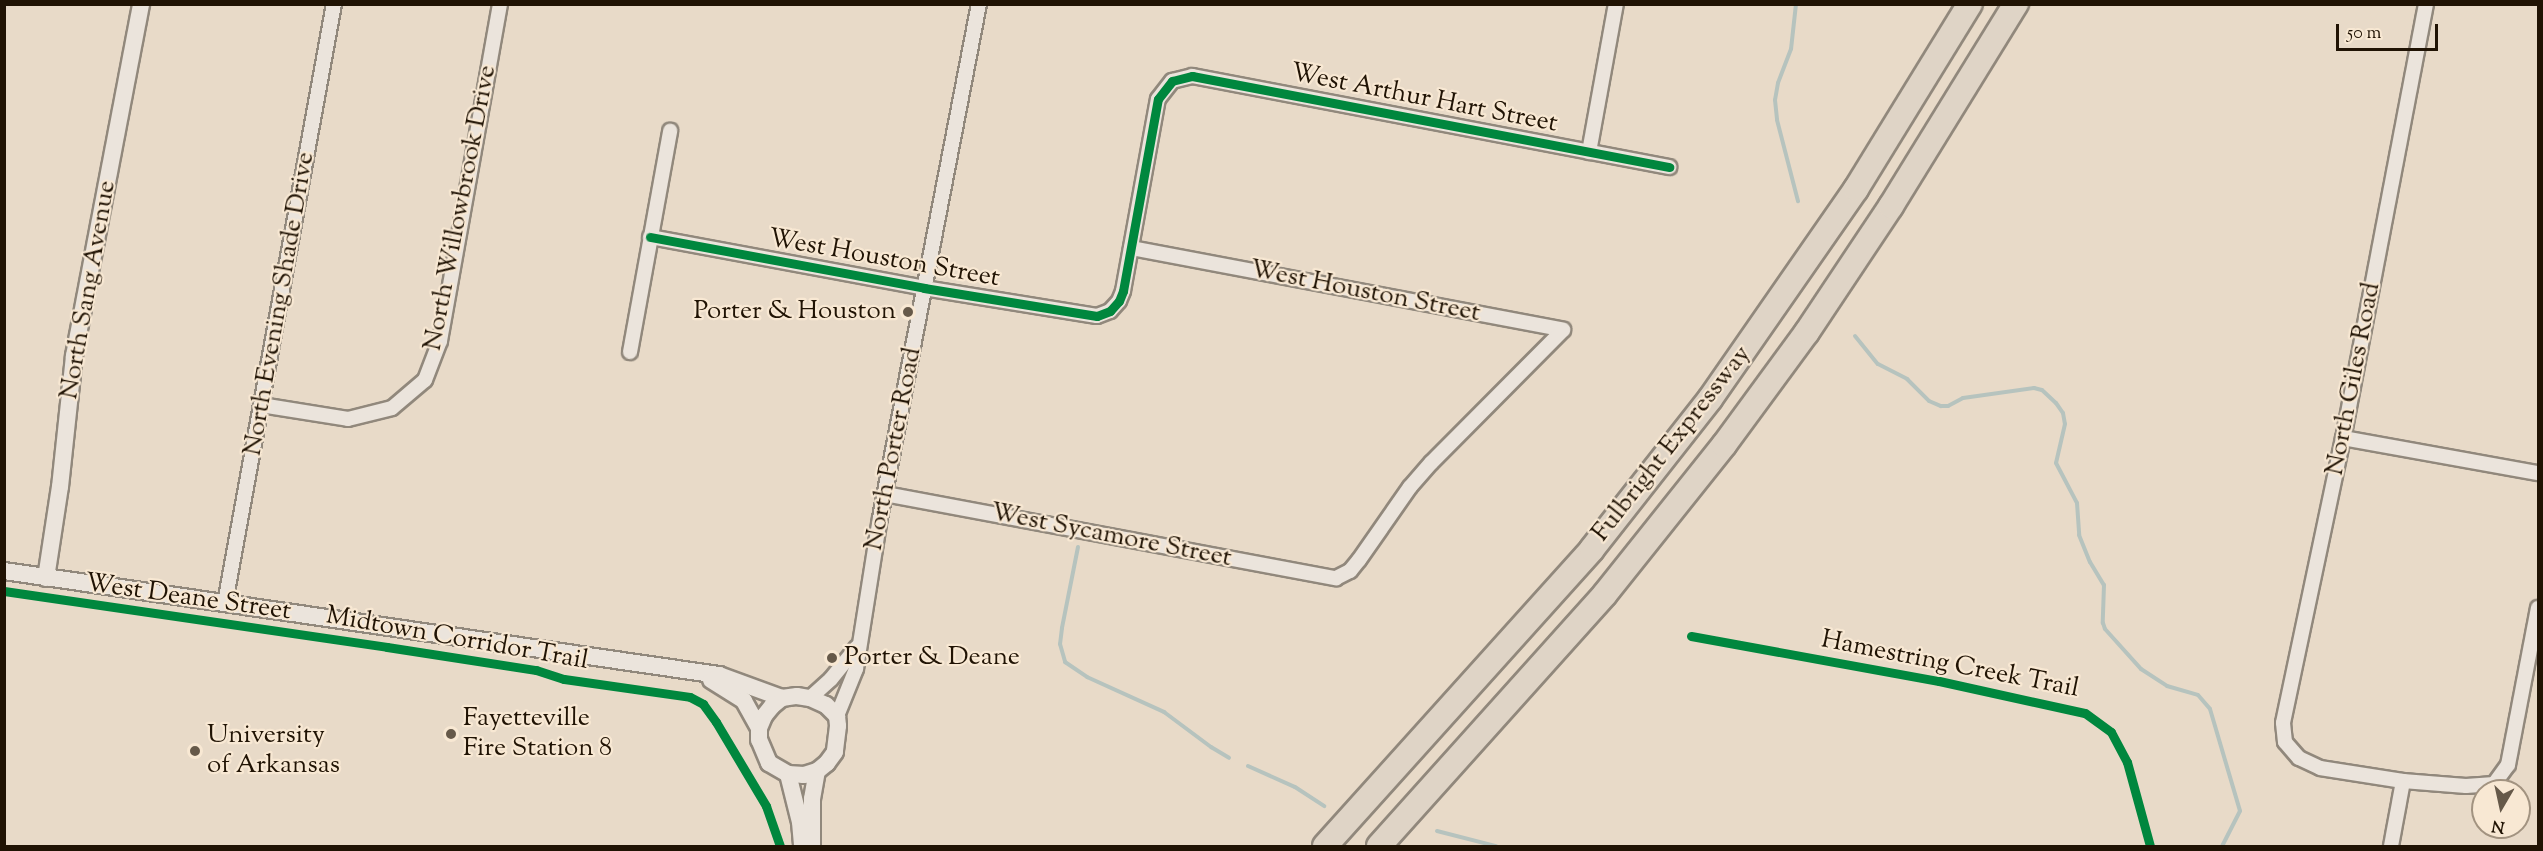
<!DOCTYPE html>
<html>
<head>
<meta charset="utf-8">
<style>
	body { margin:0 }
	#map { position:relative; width:2543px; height:851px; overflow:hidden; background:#e8dac8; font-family:"Sorts Mill Goudy",serif }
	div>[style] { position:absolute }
	.stream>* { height:4px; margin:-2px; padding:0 2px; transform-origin:2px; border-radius:2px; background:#b6c3be }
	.roads { filter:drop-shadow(2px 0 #91887c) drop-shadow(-2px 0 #91887c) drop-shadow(0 2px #91887c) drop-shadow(0 -2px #91887c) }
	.minor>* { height:14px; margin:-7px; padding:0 7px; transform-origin:7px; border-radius:7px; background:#ebe4dc }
	.tertiary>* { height:16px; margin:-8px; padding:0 8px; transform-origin:8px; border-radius:8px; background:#ebe4dc }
	.motorway>* { height:24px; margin:-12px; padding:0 12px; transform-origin:12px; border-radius:12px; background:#dfd4c6 }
	.cycleway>* { height:9px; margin:-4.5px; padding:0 4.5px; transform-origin:4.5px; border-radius:4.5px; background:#00873e }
	.dots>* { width:16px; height:16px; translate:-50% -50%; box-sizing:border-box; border:3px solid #f8e8d3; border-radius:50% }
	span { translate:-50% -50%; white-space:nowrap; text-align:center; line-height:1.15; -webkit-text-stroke:4.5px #f8e8d3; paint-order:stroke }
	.street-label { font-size:26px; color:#201304 }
	.poi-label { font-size:26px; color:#201304 }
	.right { translate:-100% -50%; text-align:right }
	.left { translate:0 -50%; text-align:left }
	.frame { position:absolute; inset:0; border:6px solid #201304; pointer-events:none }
	.north { position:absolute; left:2471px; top:779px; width:60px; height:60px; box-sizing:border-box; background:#f8e8d3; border:2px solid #a29380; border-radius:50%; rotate:189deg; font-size:16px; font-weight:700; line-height:24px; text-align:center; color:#201304 }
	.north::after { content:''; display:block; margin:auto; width:21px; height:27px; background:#665949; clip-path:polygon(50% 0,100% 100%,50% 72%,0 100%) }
	.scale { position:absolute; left:2336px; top:24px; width:102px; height:27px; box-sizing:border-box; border:3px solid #201304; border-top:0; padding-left:8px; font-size:18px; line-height:21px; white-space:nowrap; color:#201304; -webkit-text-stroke:4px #f8e8d3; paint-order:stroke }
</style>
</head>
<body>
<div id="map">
	<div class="stream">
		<i style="left:1796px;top:4px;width:45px;rotate:96.3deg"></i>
		<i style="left:1791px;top:49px;width:36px;rotate:111deg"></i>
		<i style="left:1778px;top:83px;width:17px;rotate:100deg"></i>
		<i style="left:1775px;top:100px;width:20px;rotate:84deg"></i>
		<i style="left:1777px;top:120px;width:84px;rotate:75.5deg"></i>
		<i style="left:1855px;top:336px;width:36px;rotate:51deg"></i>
		<i style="left:1878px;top:364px;width:33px;rotate:27deg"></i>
		<i style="left:1907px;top:379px;width:31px;rotate:45deg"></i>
		<i style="left:1929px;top:401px;width:13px;rotate:23deg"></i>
		<i style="left:1941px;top:406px;width:7px"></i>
		<i style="left:1948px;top:406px;width:17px;rotate:-28deg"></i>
		<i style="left:1963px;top:398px;width:72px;rotate:-8deg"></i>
		<i style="left:2034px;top:388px;width:8px;rotate:14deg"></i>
		<i style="left:2042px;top:390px;width:19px;rotate:43deg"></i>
		<i style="left:2056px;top:403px;width:12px;rotate:55deg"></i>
		<i style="left:2063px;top:413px;width:11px;rotate:80deg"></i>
		<i style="left:2065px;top:424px;width:40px;rotate:103deg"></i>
		<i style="left:2056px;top:463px;width:45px;rotate:62.3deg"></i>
		<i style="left:2077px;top:503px;width:32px;rotate:86deg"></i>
		<i style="left:2079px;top:535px;width:29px;rotate:68deg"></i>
		<i style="left:2090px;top:562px;width:27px;rotate:59deg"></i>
		<i style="left:2104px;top:585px;width:38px;rotate:92deg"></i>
		<i style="left:2103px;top:623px;width:6px;rotate:72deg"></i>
		<i style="left:2105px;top:629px;width:54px;rotate:48deg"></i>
		<i style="left:2141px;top:669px;width:31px;rotate:33deg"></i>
		<i style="left:2167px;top:686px;width:32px;rotate:16deg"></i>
		<i style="left:2198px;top:695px;width:18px;rotate:49deg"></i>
		<i style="left:2210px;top:709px;width:106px;rotate:73.6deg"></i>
		<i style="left:2240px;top:811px;width:39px;rotate:117deg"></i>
		<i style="left:1078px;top:547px;width:83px;rotate:101.2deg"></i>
		<i style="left:1062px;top:628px;width:16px;rotate:97deg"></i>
		<i style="left:1060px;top:644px;width:19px;rotate:74deg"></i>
		<i style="left:1065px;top:662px;width:27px;rotate:34deg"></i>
		<i style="left:1087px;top:677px;width:85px;rotate:24.4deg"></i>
		<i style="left:1164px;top:712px;width:59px;rotate:36.7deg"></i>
		<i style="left:1211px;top:747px;width:21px;rotate:31deg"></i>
		<i style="left:1248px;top:766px;width:51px;rotate:24.1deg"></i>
		<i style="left:1295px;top:787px;width:35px;rotate:33deg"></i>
		<i style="left:1437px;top:831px;width:61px;rotate:14.3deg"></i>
	</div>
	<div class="roads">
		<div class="minor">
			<i style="left:2426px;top:4px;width:442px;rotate:100.8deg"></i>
			<i style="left:2343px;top:438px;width:291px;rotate:101.9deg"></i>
			<i style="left:2283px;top:723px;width:19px;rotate:84deg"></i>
			<i style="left:2285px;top:742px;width:21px;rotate:49deg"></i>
			<i style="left:2299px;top:758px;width:23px;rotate:25deg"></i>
			<i style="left:2320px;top:768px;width:84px;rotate:8.9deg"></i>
			<i style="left:2403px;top:781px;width:63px;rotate:4.5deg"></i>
			<i style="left:2466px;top:786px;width:28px;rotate:-4deg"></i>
			<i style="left:2494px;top:784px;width:24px;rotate:-54deg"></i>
			<i style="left:2508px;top:765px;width:160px;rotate:-79.2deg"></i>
			<i style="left:1589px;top:152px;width:150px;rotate:-79.7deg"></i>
			<i style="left:650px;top:237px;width:279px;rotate:10.5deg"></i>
			<i style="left:924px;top:288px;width:175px;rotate:9.2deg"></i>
			<i style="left:1097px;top:316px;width:14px;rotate:-21deg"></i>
			<i style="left:1110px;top:311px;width:13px;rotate:-48deg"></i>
			<i style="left:1119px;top:301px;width:11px;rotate:-68deg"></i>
			<i style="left:1123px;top:291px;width:195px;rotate:-79.7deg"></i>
			<i style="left:1158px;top:99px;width:23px;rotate:-52deg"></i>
			<i style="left:1172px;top:81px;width:21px;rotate:-14deg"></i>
			<i style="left:1192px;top:76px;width:486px;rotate:10.8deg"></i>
			<i style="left:1131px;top:248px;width:440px;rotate:10.7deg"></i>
			<i style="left:630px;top:352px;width:225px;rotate:-79.7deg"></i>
			<i style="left:261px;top:405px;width:88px;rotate:9.1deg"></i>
			<i style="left:348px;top:419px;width:45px;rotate:-14deg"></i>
			<i style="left:392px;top:408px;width:43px;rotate:-40.3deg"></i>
			<i style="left:425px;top:380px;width:42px;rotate:-69deg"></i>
			<i style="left:440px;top:341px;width:342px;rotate:-79.9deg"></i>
			<i style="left:2343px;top:438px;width:198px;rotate:10.2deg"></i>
			<i style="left:885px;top:494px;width:459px;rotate:10.6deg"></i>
			<i style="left:1336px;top:578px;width:16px;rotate:-27deg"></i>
			<i style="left:1350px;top:571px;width:14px;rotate:-51deg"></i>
			<i style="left:1359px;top:560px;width:89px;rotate:-55.1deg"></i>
			<i style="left:1410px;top:487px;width:32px;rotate:-49deg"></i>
			<i style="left:1431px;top:463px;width:187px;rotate:-45.2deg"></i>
			<i style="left:225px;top:603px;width:609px;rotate:-79.69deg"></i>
			<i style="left:810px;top:698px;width:28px;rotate:-42deg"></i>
			<i style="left:831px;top:679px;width:41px;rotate:-50.9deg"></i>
			<i style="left:837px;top:716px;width:51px;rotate:-68deg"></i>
			<i style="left:856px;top:669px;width:153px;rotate:-81deg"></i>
			<i style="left:880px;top:518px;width:523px;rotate:-79.1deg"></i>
			<i style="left:2391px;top:846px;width:66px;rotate:-79.5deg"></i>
		</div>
		<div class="tertiary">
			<i style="left:4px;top:571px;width:723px;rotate:8.28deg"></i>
			<i style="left:719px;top:675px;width:67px;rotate:20.1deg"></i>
			<i style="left:46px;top:578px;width:92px;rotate:-81.3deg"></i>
			<i style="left:60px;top:487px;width:132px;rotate:-83.9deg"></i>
			<i style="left:74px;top:356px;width:358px;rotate:-79.2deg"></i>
			<i style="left:711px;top:680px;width:39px;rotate:32deg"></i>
			<i style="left:744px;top:701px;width:31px;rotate:61deg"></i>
			<i style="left:797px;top:696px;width:13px;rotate:9deg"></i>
			<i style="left:810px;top:698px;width:17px;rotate:24deg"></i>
			<i style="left:826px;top:705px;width:16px;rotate:45deg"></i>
			<i style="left:837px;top:716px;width:10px;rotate:84deg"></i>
			<i style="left:838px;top:726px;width:26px;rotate:97deg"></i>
			<i style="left:835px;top:752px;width:14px;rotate:126deg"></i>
			<i style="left:827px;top:763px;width:13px;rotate:141deg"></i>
			<i style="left:817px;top:771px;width:14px;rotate:163deg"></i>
			<i style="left:804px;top:775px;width:16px;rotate:-176deg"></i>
			<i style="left:788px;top:774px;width:22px;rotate:-150deg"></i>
			<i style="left:769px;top:763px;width:25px;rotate:-113deg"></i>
			<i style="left:759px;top:740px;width:12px;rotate:-90deg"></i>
			<i style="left:759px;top:728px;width:13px;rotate:-67deg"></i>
			<i style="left:764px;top:716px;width:13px;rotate:-51deg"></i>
			<i style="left:772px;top:706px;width:13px;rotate:-39deg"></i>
			<i style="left:782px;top:698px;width:15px;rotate:-8deg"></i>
			<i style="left:788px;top:774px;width:49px;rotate:76deg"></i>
			<i style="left:800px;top:822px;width:24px;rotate:85deg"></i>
			<i style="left:812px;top:846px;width:47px;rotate:-90deg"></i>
			<i style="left:812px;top:799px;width:28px;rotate:-80deg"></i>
		</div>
		<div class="motorway">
			<i style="left:1325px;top:846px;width:399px;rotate:-48deg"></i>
			<i style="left:1592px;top:549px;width:191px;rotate:-51.8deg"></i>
			<i style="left:1710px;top:399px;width:256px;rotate:-55.2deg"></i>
			<i style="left:1856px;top:189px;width:217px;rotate:-58.4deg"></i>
			<i style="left:1379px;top:846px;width:338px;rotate:-48.1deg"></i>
			<i style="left:1605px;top:594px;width:191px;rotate:-51.4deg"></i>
			<i style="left:1724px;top:445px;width:140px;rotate:-53.7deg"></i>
			<i style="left:1807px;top:332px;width:151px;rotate:-56.3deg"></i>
			<i style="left:1891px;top:206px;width:238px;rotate:-58.3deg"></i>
		</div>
	</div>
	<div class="cycleway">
		<i style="left:650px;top:237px;width:279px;rotate:10.5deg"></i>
		<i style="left:924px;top:288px;width:175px;rotate:9.2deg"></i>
		<i style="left:1097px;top:316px;width:14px;rotate:-21deg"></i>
		<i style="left:1110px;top:311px;width:13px;rotate:-48deg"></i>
		<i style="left:1119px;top:301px;width:11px;rotate:-68deg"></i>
		<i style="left:1123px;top:291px;width:195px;rotate:-79.7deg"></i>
		<i style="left:1158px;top:99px;width:23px;rotate:-52deg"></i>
		<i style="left:1172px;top:81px;width:21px;rotate:-14deg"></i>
		<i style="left:1192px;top:76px;width:486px;rotate:10.8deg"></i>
		<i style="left:4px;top:591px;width:387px;rotate:8.3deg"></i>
		<i style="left:387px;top:647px;width:151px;rotate:8.8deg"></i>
		<i style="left:536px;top:670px;width:29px;rotate:18deg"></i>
		<i style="left:564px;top:679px;width:127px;rotate:8.1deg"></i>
		<i style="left:690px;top:697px;width:15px;rotate:28deg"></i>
		<i style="left:703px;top:704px;width:22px;rotate:54deg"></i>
		<i style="left:716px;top:722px;width:98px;rotate:59.2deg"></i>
		<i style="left:766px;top:806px;width:42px;rotate:70.7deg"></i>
		<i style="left:1691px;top:636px;width:252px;rotate:10.3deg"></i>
		<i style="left:1939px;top:681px;width:149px;rotate:12.4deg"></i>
		<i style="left:2085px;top:713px;width:32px;rotate:36deg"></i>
		<i style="left:2111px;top:732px;width:34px;rotate:62deg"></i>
		<i style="left:2127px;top:762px;width:87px;rotate:74.7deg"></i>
	</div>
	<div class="dots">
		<i style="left:908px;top:312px;background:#665949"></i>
		<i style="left:832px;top:658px;background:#665949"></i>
		<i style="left:451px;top:734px;background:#665949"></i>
		<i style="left:195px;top:751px;background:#665949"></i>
	</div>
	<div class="street-label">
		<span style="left:1424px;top:99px;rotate:11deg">West Arthur Hart Street</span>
		<span style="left:461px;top:208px;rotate:-79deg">North Willowbrook Drive</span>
		<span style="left:884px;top:259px;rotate:10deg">West Houston Street</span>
		<span style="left:89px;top:290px;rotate:-80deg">North Sang Avenue</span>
		<span style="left:1365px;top:292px;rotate:11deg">West Houston Street</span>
		<span style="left:280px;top:304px;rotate:-80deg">North Evening Shade Drive</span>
		<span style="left:2354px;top:379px;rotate:-79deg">North Giles Road</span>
		<span style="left:1672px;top:444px;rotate:-52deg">Fulbright Expressway</span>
		<span style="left:894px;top:449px;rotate:-79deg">North Porter Road</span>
		<span style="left:1111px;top:536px;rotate:11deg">West Sycamore Street</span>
		<span style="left:188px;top:598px;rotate:8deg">West Deane Street</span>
		<span style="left:457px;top:639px;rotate:10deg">Midtown Corridor Trail</span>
		<span style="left:1950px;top:665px;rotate:11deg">Hamestring Creek Trail</span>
	</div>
	<div class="poi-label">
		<span class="right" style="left:896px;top:312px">Porter &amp; Houston</span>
		<span class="left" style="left:844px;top:658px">Porter &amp; Deane</span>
		<span class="left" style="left:463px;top:734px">Fayetteville<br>Fire Station 8</span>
		<span class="left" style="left:207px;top:751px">University<br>of Arkansas</span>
	</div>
	<div class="frame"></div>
	<div class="north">N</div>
	<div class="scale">50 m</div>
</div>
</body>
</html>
